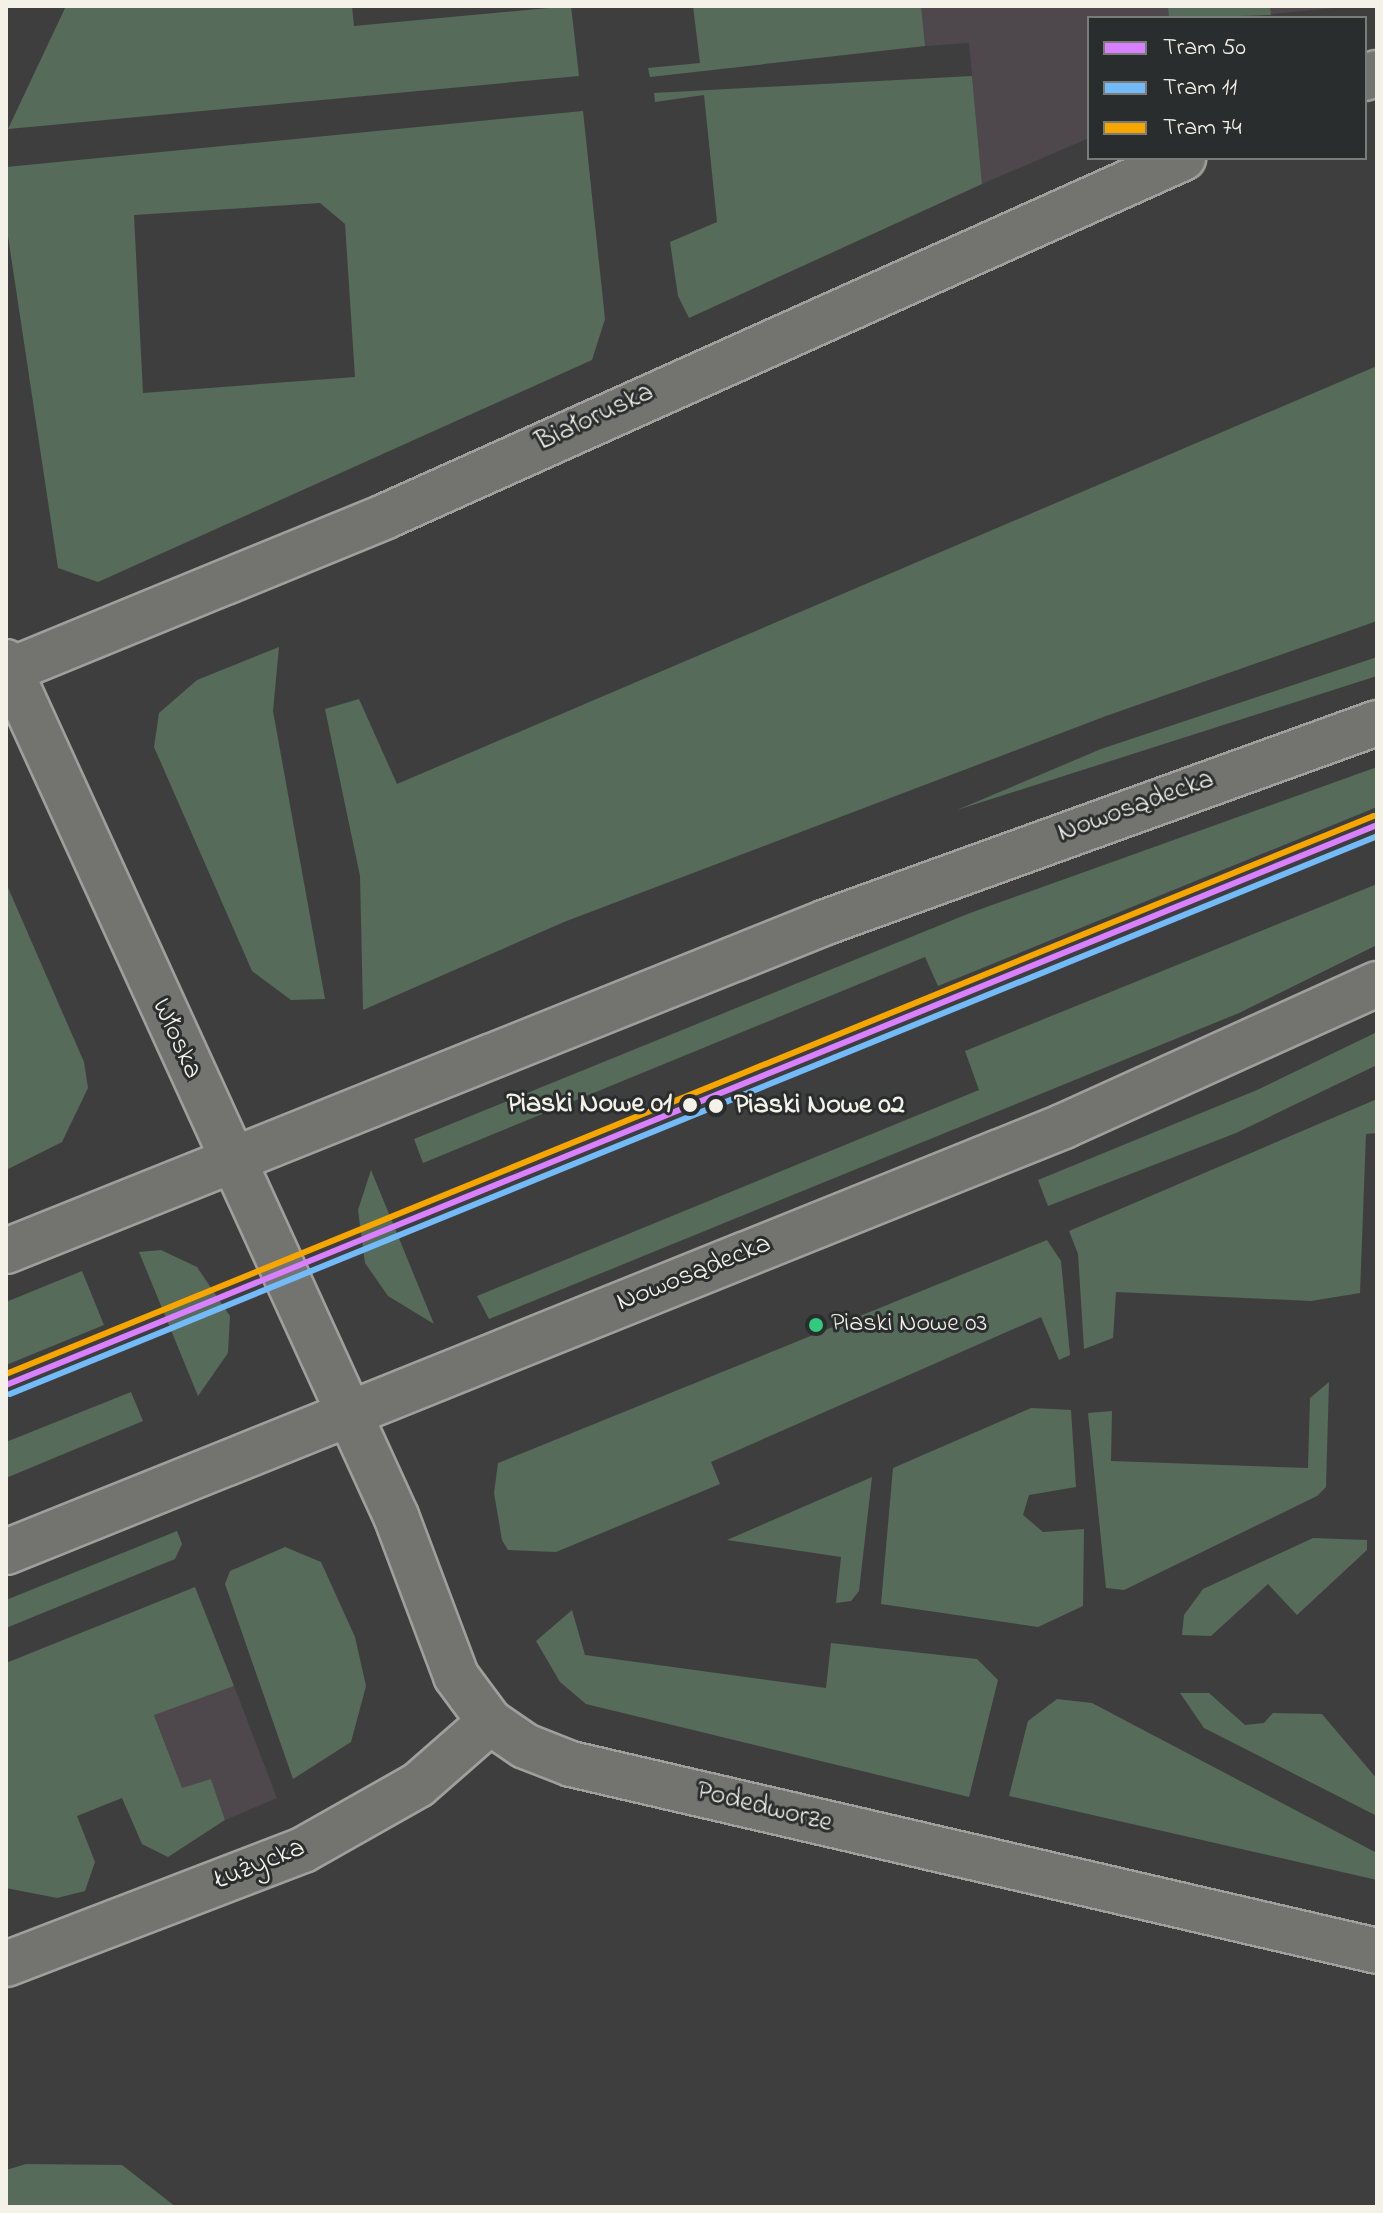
<!DOCTYPE html>
<html>
<head>
<meta charset="utf-8">
<style>
	body { margin:0 }
	#map { position:relative; width:1383px; height:2213px; overflow:hidden; background:#3f3e3f; font-family:"Indie Flower",sans-serif }
	div>[style] { position:absolute }
	.built>* { inset:0; background:#4e474b }
	.green>* { inset:0; background:#566b5a }
	.roads { filter:drop-shadow(2px 0 #a09f9e) drop-shadow(-2px 0 #a09f9e) drop-shadow(0 2px #a09f9e) drop-shadow(0 -2px #a09f9e) }
	.street>* { height:44px; margin:-22px; padding:0 22px; transform-origin:22px; border-radius:22px; background:#737370 }
	.secondary>* { height:44px; margin:-22px; padding:0 22px; transform-origin:22px; border-radius:22px; background:#737370 }
	.tram-1>* { height:6px; margin:-3px; padding:0 3px; transform-origin:3px; border-radius:3px; background:#d880ff }
	.tram-2>* { height:6px; margin:-3px; padding:0 3px; transform-origin:3px; border-radius:3px; background:#73baf8 }
	.tram-3>* { height:6px; margin:-3px; padding:0 3px; transform-origin:3px; border-radius:3px; background:#f7a600 }
	.dots>* { width:22px; height:22px; translate:-50% -50%; box-sizing:border-box; border:4px solid #2a2d2e; border-radius:50% }
	span { translate:-50% -50%; white-space:nowrap; text-align:center; line-height:1.15; -webkit-text-stroke:6px #2a2d2e; paint-order:stroke }
	.bus-label { font-size:26px; color:#f4f1e8 }
	.left { translate:0 -50%; text-align:left }
	.street-label { font-size:28px; color:#f4f1e8 }
	.stop-label { font-size:28px; color:#f4f1e8; font-weight:700 }
	.right { translate:-100% -50%; text-align:right }
	.frame { position:absolute; inset:0; border:8px solid #f4f1e8; pointer-events:none }
	.legend { position:absolute; left:1087px; top:16px; width:280px; height:144px; box-sizing:border-box; background:#2a2d2e; border:2px solid #7b7b78; margin:0; padding:10px 14px; list-style:none; font-size:24px; color:#f4f1e8 }
	.legend li { display:flex; align-items:center; gap:16px; height:40px }
	.legend b { width:40px; border:2px solid #7b7b78 }
</style>
</head>
<body>
<div id="map">
	<div class="built">
		<i style="clip-path:polygon(915px 6px,1355px 6px,1230px 18px,1089px 18px,1089px 138px,982px 184px,969px 43px,925px 46px)"></i>
		<i style="clip-path:polygon(234px 1686px,277px 1798px,225px 1820px,211px 1779px,182px 1789px,154px 1714px)"></i>
	</div>
	<div class="green">
		<i style="clip-path:polygon(66px 6px,352px 6px,354px 26px,571px 6px,579px 76px,8px 129px)"></i>
		<i style="clip-path:polygon(693px 6px,921px 6px,925px 46px,650px 77px,648px 68px,700px 63px)"></i>
		<i style="clip-path:polygon(1168px 6px,1270px 6px,1271px 15px,1169px 18px)"></i>
		<i style="clip-path:polygon(972px 76px,982px 184px,689px 318px,678px 296px,670px 242px,717px 222px,704px 95px,655px 102px,654px 93px)"></i>
		<i style="clip-path:polygon(evenodd,583px 111px,605px 319px,592px 360px,98px 582px,58px 568px,6px 223px,6px 167px,583px 111px,320px 203px,345px 224px,355px 377px,143px 393px,134px 215px,320px 203px)"></i>
		<i style="clip-path:polygon(1377px 366px,1377px 621px,1106px 716px,564px 922px,363px 1010px,360px 876px,325px 709px,359px 699px,397px 784px)"></i>
		<i style="clip-path:polygon(279px 647px,273px 711px,325px 999px,291px 1000px,252px 971px,154px 747px,159px 713px,197px 680px)"></i>
		<i style="clip-path:polygon(1377px 657px,1377px 676px,957px 810px,1101px 749px)"></i>
		<i style="clip-path:polygon(1377px 767px,1377px 807px,938px 986px,925px 957px,423px 1163px,414px 1139px,970px 913px)"></i>
		<i style="clip-path:polygon(6px 883px,84px 1062px,88px 1088px,62px 1142px,6px 1170px)"></i>
		<i style="clip-path:polygon(1377px 884px,1377px 945px,1239px 1013px,489px 1319px,477px 1296px,979px 1090px,965px 1051px)"></i>
		<i style="clip-path:polygon(1377px 1032px,1377px 1065px,1236px 1133px,1048px 1206px,1038px 1180px,1257px 1090px)"></i>
		<i style="clip-path:polygon(1377px 1099px,1377px 1133px,1366px 1134px,1360px 1293px,1311px 1301px,1116px 1292px,1113px 1338px,1084px 1349px,1078px 1254px,1069px 1231px)"></i>
		<i style="clip-path:polygon(371px 1170px,434px 1324px,388px 1296px,365px 1263px,358px 1210px)"></i>
		<i style="clip-path:polygon(1047px 1240px,1061px 1261px,1070px 1355px,1059px 1360px,1041px 1317px,711px 1462px,720px 1484px,556px 1552px,508px 1550px,502px 1540px,494px 1493px,498px 1463px)"></i>
		<i style="clip-path:polygon(161px 1250px,197px 1267px,230px 1316px,228px 1353px,198px 1396px,139px 1252px)"></i>
		<i style="clip-path:polygon(82px 1271px,104px 1325px,6px 1365px,6px 1302px)"></i>
		<i style="clip-path:polygon(1329px 1382px,1326px 1487px,1317px 1496px,1124px 1590px,1106px 1588px,1088px 1413px,1112px 1411px,1111px 1461px,1308px 1468px,1310px 1398px)"></i>
		<i style="clip-path:polygon(131px 1392px,143px 1421px,6px 1478px,6px 1442px)"></i>
		<i style="clip-path:polygon(1031px 1408px,1071px 1410px,1076px 1487px,1029px 1495px,1023px 1515px,1043px 1532px,1084px 1529px,1083px 1606px,1038px 1627px,881px 1604px,893px 1468px)"></i>
		<i style="clip-path:polygon(872px 1477px,859px 1591px,851px 1601px,836px 1603px,841px 1557px,727px 1540px)"></i>
		<i style="clip-path:polygon(177px 1531px,182px 1544px,175px 1559px,6px 1628px,6px 1600px)"></i>
		<i style="clip-path:polygon(1313px 1538px,1367px 1540px,1367px 1550px,1297px 1615px,1268px 1584px,1211px 1636px,1182px 1635px,1184px 1615px,1203px 1589px)"></i>
		<i style="clip-path:polygon(285px 1547px,321px 1562px,355px 1637px,366px 1686px,351px 1742px,293px 1779px,225px 1584px,230px 1571px)"></i>
		<i style="clip-path:polygon(195px 1587px,234px 1686px,154px 1715px,182px 1788px,211px 1779px,225px 1820px,168px 1857px,142px 1844px,122px 1798px,77px 1816px,95px 1862px,85px 1891px,57px 1898px,6px 1888px,6px 1663px)"></i>
		<i style="clip-path:polygon(572px 1610px,585px 1655px,826px 1688px,831px 1643px,977px 1659px,998px 1680px,969px 1797px,586px 1704px,560px 1682px,536px 1641px)"></i>
		<i style="clip-path:polygon(1180px 1693px,1209px 1693px,1245px 1725px,1264px 1723px,1273px 1713px,1322px 1714px,1377px 1779px,1377px 1816px,1204px 1728px)"></i>
		<i style="clip-path:polygon(1057px 1699px,1092px 1703px,1377px 1853px,1377px 1880px,1009px 1796px,1028px 1721px)"></i>
		<i style="clip-path:polygon(26px 2164px,122px 2165px,176px 2207px,6px 2207px,6px 2170px)"></i>
	</div>
	<div class="roads">
		<div class="street">
			<i style="left:1365px;top:78px;width:13px;rotate:-23deg"></i>
			<i style="left:6px;top:662px;width:939px;rotate:65.46deg"></i>
			<i style="left:396px;top:1516px;width:171px;rotate:69.4deg"></i>
			<i style="left:456px;top:1676px;width:57px;rotate:53.5deg"></i>
			<i style="left:490px;top:1722px;width:42px;rotate:34.4deg"></i>
			<i style="left:525px;top:1746px;width:49px;rotate:21.4deg"></i>
			<i style="left:571px;top:1764px;width:827px;rotate:13.06deg"></i>
			<i style="left:6px;top:672px;width:411px;rotate:-22.3deg"></i>
			<i style="left:386px;top:516px;width:874px;rotate:-24.19deg"></i>
			<i style="left:6px;top:1964px;width:318px;rotate:-21deg"></i>
			<i style="left:303px;top:1850px;width:132px;rotate:-29.5deg"></i>
			<i style="left:418px;top:1785px;width:96px;rotate:-41.2deg"></i>
		</div>
		<div class="secondary">
			<i style="left:6px;top:1251px;width:884px;rotate:-21.86deg"></i>
			<i style="left:826px;top:922px;width:586px;rotate:-19.86deg"></i>
			<i style="left:6px;top:1552px;width:1141px;rotate:-21.93deg"></i>
			<i style="left:1064px;top:1126px;width:344px;rotate:-24.4deg"></i>
		</div>
	</div>
	<div class="tram-1">
		<i style="left:6px;top:1385px;width:1481px;rotate:-22.22deg"></i>
	</div>
	<div class="tram-2">
		<i style="left:10px;top:1394px;width:1477px;rotate:-22.2deg"></i>
	</div>
	<div class="tram-3">
		<i style="left:6px;top:1374px;width:1477px;rotate:-22.2deg"></i>
	</div>
	<div class="dots">
		<i style="left:690px;top:1105px;background:#f4f1e8"></i>
		<i style="left:716px;top:1106px;background:#f4f1e8"></i>
		<i style="left:816px;top:1325px;background:#33ca7d"></i>
	</div>
	<div class="bus-label">
		<span class="left" style="left:831px;top:1325px">Piaski Nowe 03</span>
	</div>
	<div class="street-label">
		<span style="left:595px;top:418px;rotate:-25deg">Białoruska</span>
		<span style="left:1136px;top:807px;rotate:-20deg">Nowosądecka</span>
		<span style="left:176px;top:1039px;rotate:65deg">Włoska</span>
		<span style="left:694px;top:1274px;rotate:-22deg">Nowosądecka</span>
		<span style="left:764px;top:1808px;rotate:14deg">Podedworze</span>
		<span style="left:260px;top:1865px;rotate:-22deg">Łużycka</span>
	</div>
	<div class="stop-label">
		<span class="right" style="left:672px;top:1105px">Piaski Nowe 01</span>
		<span class="left" style="left:734px;top:1106px">Piaski Nowe 02</span>
	</div>
	<div class="frame"></div>
	<ul class="legend">
	<li><b style="height:10px;background:#d880ff"></b>Tram 50</li>
	<li><b style="height:10px;background:#73baf8"></b>Tram 11</li>
	<li><b style="height:10px;background:#f7a600"></b>Tram 74</li>
	</ul>
</div>
</body>
</html>
